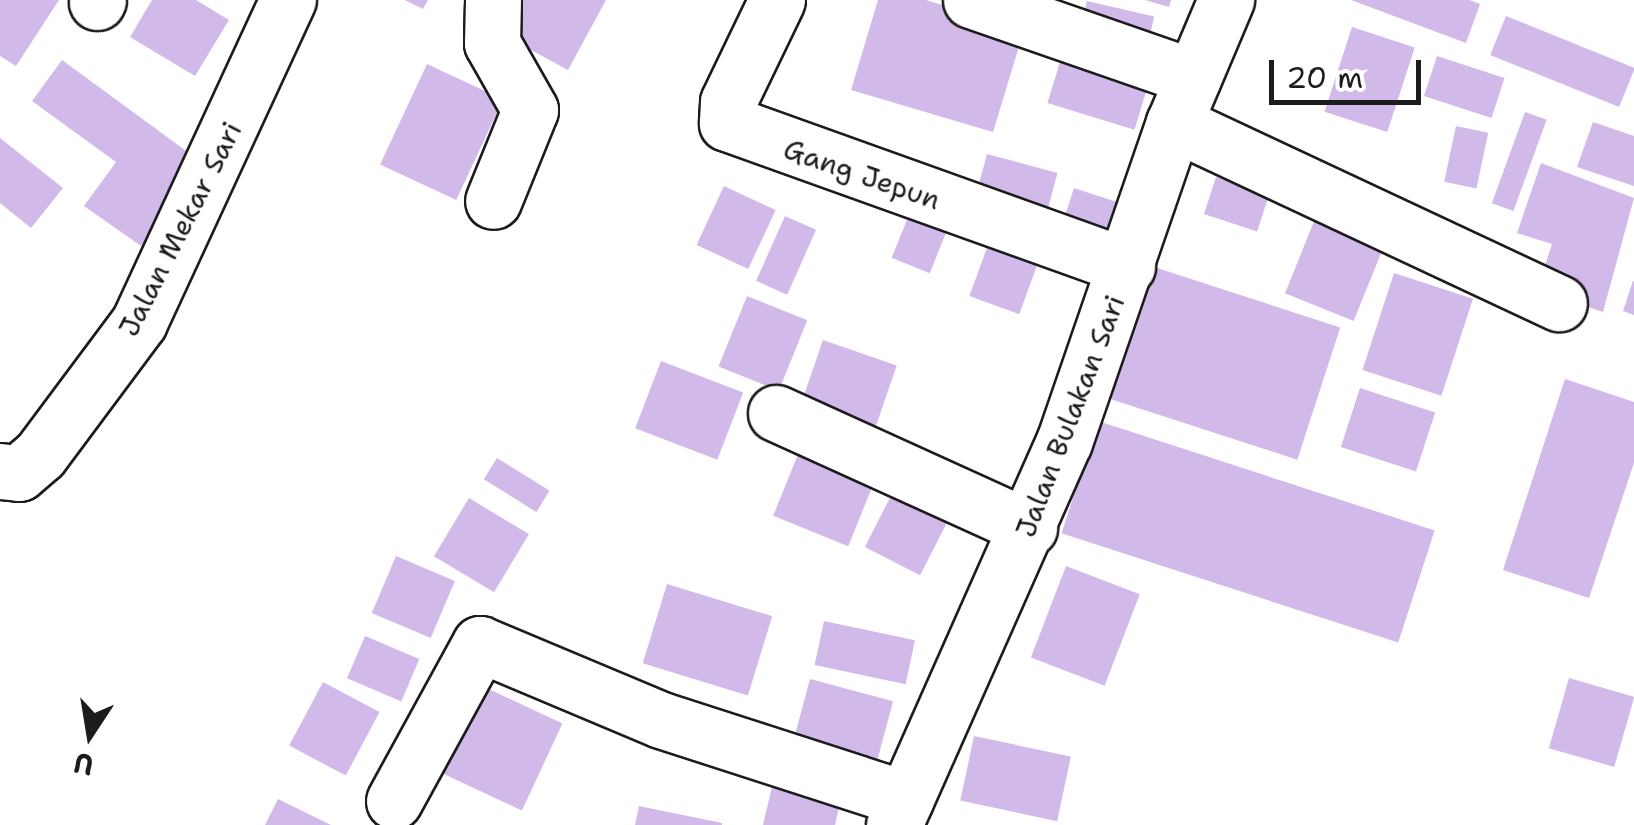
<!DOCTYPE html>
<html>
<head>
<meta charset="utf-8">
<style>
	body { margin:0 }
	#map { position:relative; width:1634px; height:825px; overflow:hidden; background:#fff; font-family:"Shantell Sans",sans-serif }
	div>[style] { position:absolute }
	.building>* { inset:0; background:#d1baea; transform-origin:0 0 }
	.roads { filter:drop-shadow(2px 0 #1c1c1c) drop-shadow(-2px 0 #1c1c1c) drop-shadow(0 2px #1c1c1c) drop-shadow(0 -2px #1c1c1c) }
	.minor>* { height:55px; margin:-27.5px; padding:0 27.5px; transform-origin:27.5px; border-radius:27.5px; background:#fff }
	span { translate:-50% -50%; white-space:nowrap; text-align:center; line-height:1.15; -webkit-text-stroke:8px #fff; paint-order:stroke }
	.street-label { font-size:28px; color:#1c1c1c }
	.north { position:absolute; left:40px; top:685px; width:100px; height:100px; -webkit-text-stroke:8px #fff; paint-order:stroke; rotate:192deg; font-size:28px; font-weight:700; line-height:40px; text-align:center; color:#1c1c1c }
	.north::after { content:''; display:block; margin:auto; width:35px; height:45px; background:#1c1c1c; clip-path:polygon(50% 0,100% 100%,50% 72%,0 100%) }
	.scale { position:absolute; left:1269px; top:60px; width:152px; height:45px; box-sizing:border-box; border:5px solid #1c1c1c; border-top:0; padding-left:12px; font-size:30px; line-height:35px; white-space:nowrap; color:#1c1c1c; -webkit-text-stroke:8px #fff; paint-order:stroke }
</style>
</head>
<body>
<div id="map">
	<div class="building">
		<i style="clip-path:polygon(0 0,59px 0,16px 66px,0 56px)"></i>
		<i style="clip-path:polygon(152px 0,196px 0,229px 20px,195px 76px,130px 37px)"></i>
		<i style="clip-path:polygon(405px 0,428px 0,423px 9px)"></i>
		<i style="clip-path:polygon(513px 0,606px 0,568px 70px,496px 31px)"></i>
		<i style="clip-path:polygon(878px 0,926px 0,1024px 30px,993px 132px,851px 90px)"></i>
		<i style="clip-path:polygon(1145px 0,1171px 0,1169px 7px)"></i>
		<i style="clip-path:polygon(1351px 0,1469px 0,1480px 4px,1466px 43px)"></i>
		<i style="left:1087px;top:1px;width:69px;height:34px;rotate:13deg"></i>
		<i style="left:1506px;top:16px;width:139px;height:42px;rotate:22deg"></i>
		<i style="left:1352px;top:27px;width:66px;height:89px;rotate:18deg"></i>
		<i style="left:1437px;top:56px;width:71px;height:42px;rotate:18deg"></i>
		<i style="clip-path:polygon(62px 60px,193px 156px,184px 188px,141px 246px,84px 206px,116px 162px,32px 101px)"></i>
		<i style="left:1060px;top:62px;width:91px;height:43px;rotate:17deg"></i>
		<i style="left:427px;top:64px;width:84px;height:111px;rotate:25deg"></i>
		<i style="left:1525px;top:112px;width:23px;height:97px;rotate:20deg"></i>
		<i style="clip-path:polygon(1593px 122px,1634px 136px,1634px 186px,1577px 167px)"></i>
		<i style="left:1456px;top:126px;width:33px;height:57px;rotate:12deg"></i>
		<i style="clip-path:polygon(0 138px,63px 188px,31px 228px,0 203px)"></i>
		<i style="left:987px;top:154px;width:73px;height:40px;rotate:15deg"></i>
		<i style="clip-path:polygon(1541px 163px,1634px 198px,1603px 312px,1537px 290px,1552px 244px,1517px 233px)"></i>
		<i style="left:1216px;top:177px;width:56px;height:39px;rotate:18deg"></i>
		<i style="left:724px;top:186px;width:57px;height:65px;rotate:25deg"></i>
		<i style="left:1074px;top:188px;width:46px;height:45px;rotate:18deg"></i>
		<i style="left:913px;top:205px;width:41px;height:57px;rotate:22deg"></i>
		<i style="left:785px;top:216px;width:34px;height:71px;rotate:24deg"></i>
		<i style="left:1315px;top:219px;width:74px;height:80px;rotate:22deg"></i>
		<i style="left:992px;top:234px;width:53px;height:66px;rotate:20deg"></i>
		<i style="left:1151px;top:266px;width:199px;height:139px;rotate:18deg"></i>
		<i style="left:1394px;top:273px;width:83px;height:102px;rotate:18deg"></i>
		<i style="clip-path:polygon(1633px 281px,1634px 281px,1634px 315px,1623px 311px)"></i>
		<i style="left:747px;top:296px;width:65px;height:76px;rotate:22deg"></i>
		<i style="left:823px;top:340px;width:78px;height:72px;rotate:19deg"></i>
		<i style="left:661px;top:361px;width:88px;height:72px;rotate:21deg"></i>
		<i style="clip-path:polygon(1565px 379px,1634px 402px,1634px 463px,1589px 598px,1503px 570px)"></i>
		<i style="left:1360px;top:388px;width:79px;height:62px;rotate:18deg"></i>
		<i style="left:1098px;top:421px;width:354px;height:118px;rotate:18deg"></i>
		<i style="left:805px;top:437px;width:81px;height:85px;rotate:22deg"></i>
		<i style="left:497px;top:458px;width:62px;height:25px;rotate:32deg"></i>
		<i style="left:898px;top:482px;width:62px;height:73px;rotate:27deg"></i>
		<i style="left:469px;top:498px;width:70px;height:68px;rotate:31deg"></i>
		<i style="left:396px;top:556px;width:64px;height:62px;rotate:23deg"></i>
		<i style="left:1066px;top:566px;width:79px;height:98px;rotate:21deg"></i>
		<i style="left:667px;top:584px;width:110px;height:83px;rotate:17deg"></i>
		<i style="left:824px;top:621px;width:93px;height:45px;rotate:12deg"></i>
		<i style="left:365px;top:636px;width:59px;height:46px;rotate:23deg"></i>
		<i style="left:1569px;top:678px;width:68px;height:73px;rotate:16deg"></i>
		<i style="left:810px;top:679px;width:86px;height:74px;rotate:15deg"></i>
		<i style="left:323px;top:682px;width:64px;height:72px;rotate:28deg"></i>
		<i style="left:480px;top:685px;width:91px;height:96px;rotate:25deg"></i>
		<i style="left:974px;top:736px;width:99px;height:66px;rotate:12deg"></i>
		<i style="clip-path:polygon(775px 774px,843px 790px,835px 825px,763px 825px)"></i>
		<i style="clip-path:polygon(278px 799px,331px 825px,265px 825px)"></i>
		<i style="clip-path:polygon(639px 806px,722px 823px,722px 825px,635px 825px)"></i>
	</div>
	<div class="roads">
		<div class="minor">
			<i style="left:493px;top:0;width:43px;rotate:91.3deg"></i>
			<i style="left:492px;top:43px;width:77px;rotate:60.4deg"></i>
			<i style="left:530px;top:110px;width:98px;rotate:112.1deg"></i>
			<i style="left:777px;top:0;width:113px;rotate:115.7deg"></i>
			<i style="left:728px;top:102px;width:21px;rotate:93deg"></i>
			<i style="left:727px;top:123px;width:425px;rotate:19.7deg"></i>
			<i style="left:971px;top:0;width:235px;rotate:19.1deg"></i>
			<i style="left:97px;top:2px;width:2px;rotate:-63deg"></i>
			<i style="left:1174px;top:123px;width:425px;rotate:25.1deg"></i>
			<i style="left:776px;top:413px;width:278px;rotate:24.4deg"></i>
			<i style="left:0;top:471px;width:19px;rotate:6deg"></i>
			<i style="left:19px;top:473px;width:28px;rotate:-41deg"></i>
			<i style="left:40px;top:455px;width:166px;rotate:-53.3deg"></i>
			<i style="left:139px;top:322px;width:355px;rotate:-65.2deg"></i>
			<i style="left:394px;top:801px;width:179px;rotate:-61.3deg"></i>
			<i style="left:480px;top:644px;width:196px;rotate:22.8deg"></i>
			<i style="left:661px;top:720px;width:257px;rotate:17.9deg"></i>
			<i style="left:894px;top:825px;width:419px;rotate:-66.1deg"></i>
			<i style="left:1064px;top:442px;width:337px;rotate:-71deg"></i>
			<i style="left:1174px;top:123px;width:134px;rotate:-67.1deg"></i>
		</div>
	</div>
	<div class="street-label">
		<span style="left:862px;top:174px;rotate:19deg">Gang Jepun</span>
		<span style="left:180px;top:229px;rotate:-63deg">Jalan Mekar Sari</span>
		<span style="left:1070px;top:416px;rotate:-69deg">Jalan Bulakan Sari</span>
	</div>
	<div class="north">U</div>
	<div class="scale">20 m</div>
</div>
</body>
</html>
